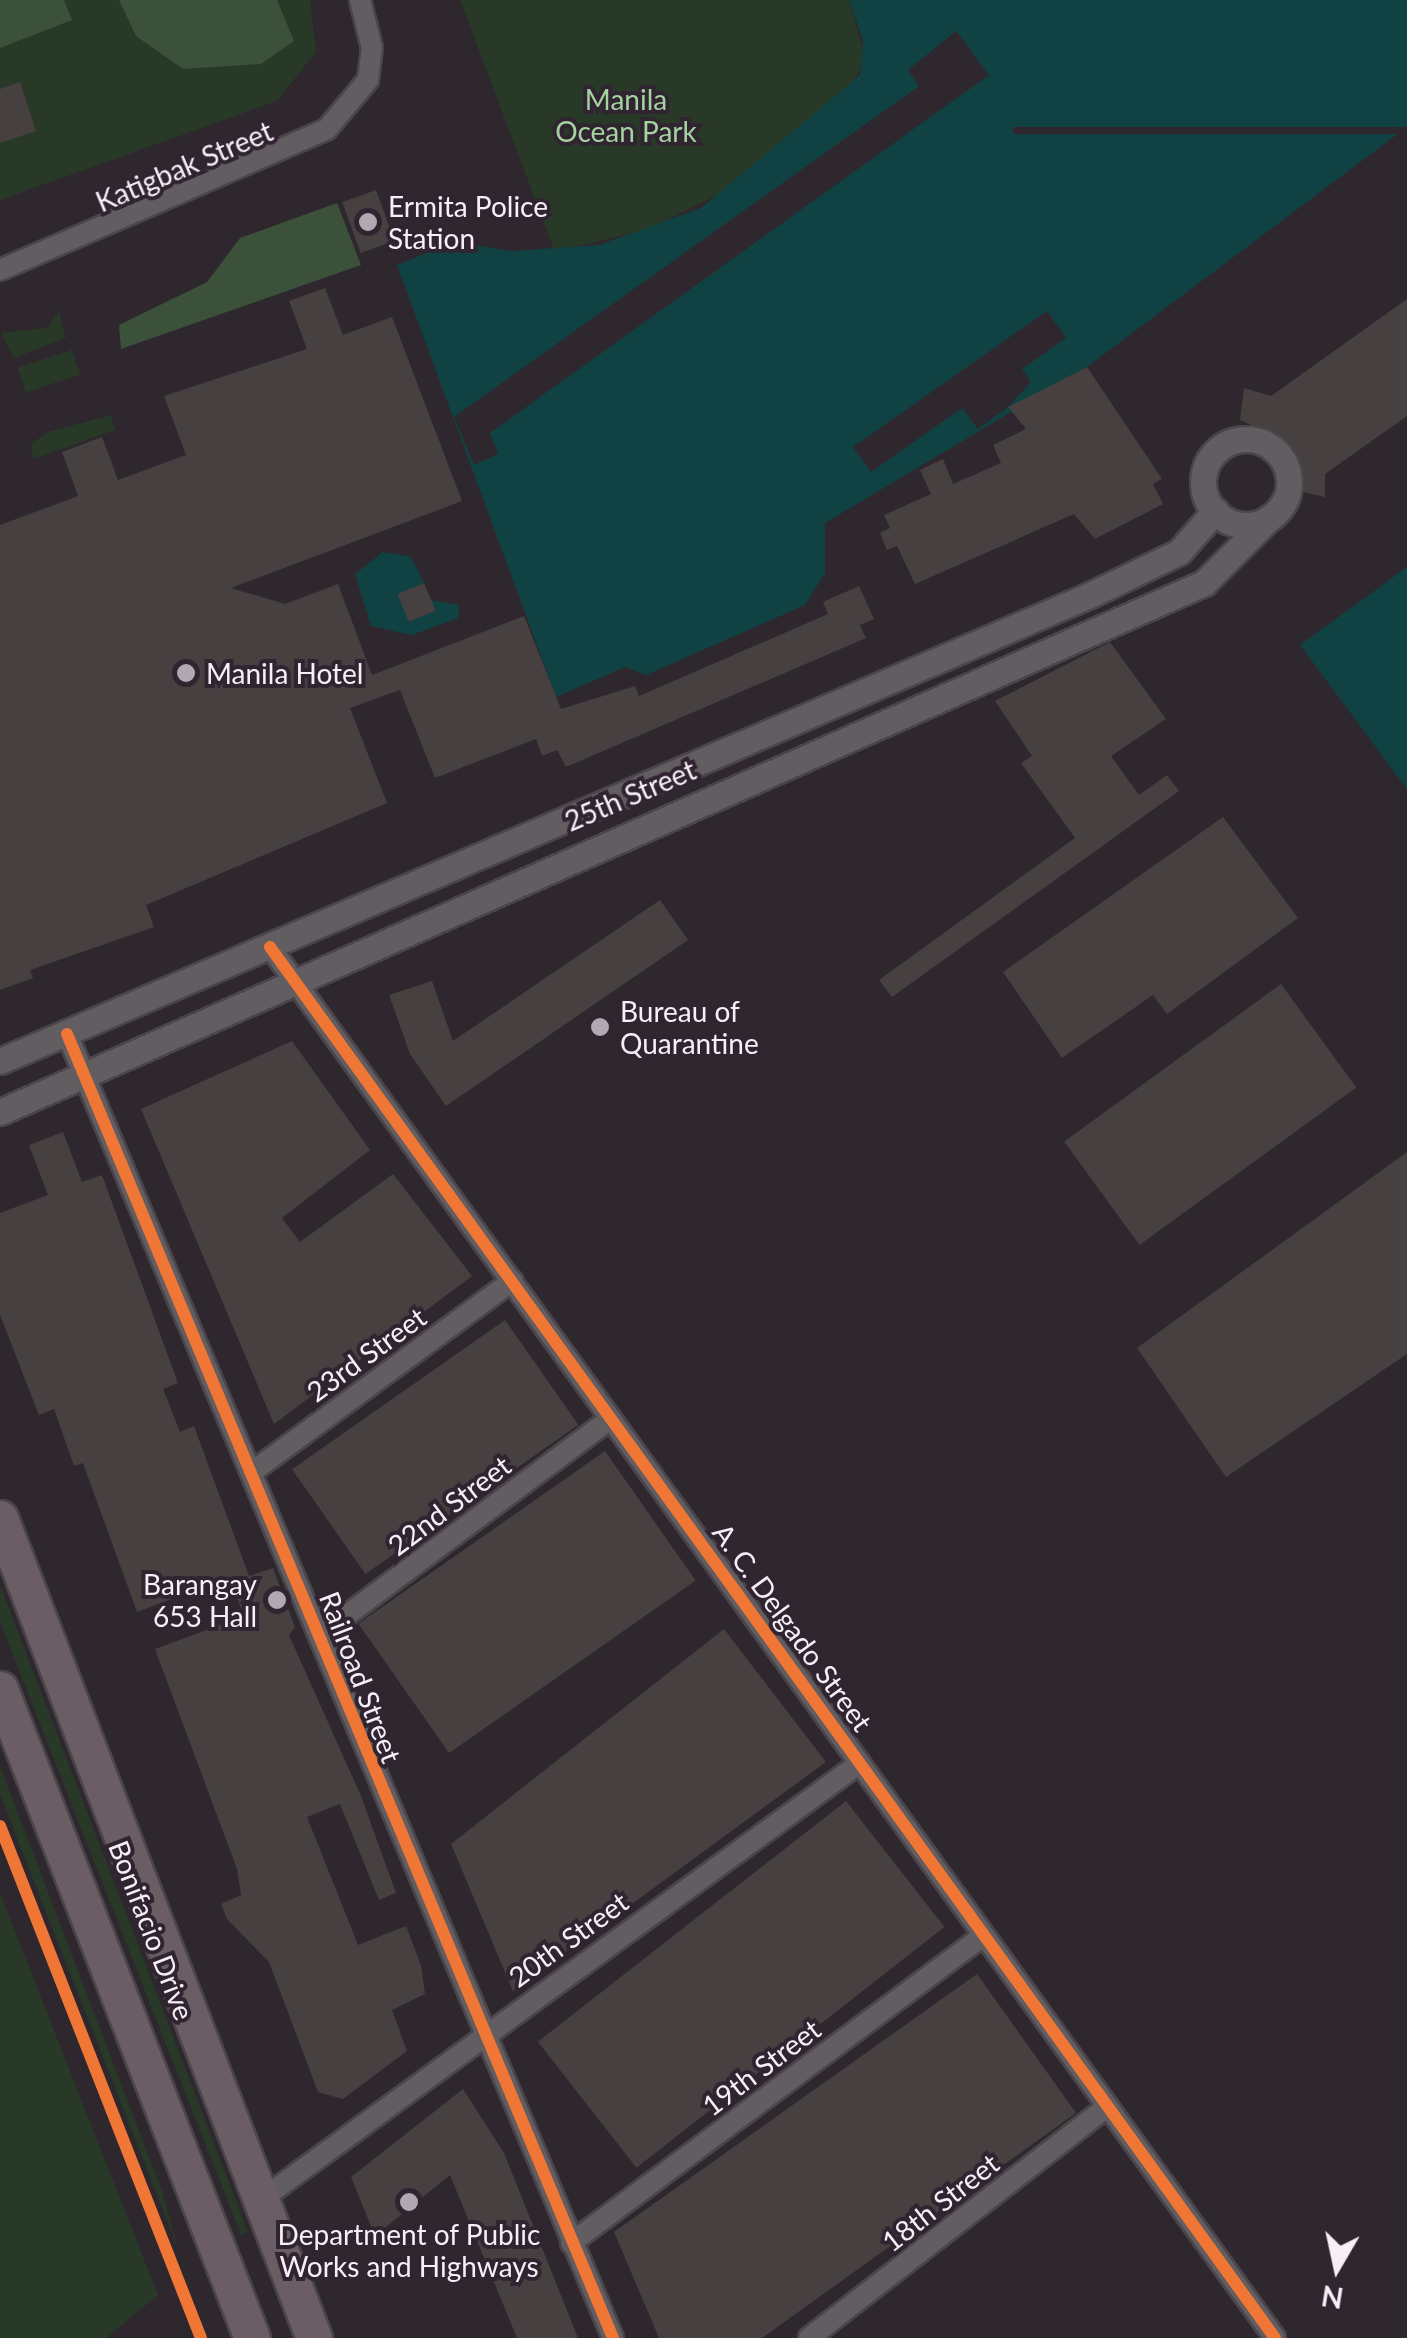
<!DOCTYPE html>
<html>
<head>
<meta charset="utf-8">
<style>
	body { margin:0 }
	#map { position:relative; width:1407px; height:2338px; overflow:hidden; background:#2e272e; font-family:Lato,sans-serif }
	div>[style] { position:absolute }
	.green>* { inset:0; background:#283927; transform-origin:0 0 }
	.forest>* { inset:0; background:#3b513a }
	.water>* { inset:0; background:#104244 }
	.pier>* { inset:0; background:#2e272e; transform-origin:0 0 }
	.building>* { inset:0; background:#464041; transform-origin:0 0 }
	.roads { filter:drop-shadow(2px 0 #4b454b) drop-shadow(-2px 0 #4b454b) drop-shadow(0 2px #4b454b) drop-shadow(0 -2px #4b454b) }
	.minor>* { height:20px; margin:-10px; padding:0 10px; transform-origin:10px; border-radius:10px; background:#615d61 }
	.tertiary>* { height:25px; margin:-12.5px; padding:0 12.5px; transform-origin:12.5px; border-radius:12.5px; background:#615d61 }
	.tertiary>.ring { margin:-12.5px; padding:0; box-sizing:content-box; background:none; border:25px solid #615d61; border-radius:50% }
	.trunk>* { height:35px; margin:-17.5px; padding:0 17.5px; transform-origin:17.5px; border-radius:17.5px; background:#6a5e64 }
	.cycleway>* { height:12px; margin:-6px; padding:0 6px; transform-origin:6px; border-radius:6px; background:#f07635 }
	.dots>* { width:28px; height:28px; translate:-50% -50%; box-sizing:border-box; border:5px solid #312431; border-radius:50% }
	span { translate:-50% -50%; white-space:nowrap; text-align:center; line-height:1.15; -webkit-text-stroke:8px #312431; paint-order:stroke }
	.park-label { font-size:28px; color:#a4d2a0 }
	.street-label { font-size:28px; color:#f7eff7 }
	.poi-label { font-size:28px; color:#f7eff7 }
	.left { translate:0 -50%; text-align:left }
	.right { translate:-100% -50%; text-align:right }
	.north { position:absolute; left:1287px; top:2218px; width:100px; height:100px; -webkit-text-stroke:8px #312431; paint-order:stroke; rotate:189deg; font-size:28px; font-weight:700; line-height:40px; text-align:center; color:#f7eff7 }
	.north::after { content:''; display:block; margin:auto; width:35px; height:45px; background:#f7eff7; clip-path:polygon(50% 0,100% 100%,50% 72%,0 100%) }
</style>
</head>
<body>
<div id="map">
	<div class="green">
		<i style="clip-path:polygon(0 0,310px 0,316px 52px,277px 101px,0 200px)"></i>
		<i style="clip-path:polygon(460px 0,849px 0,865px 57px,851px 88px,743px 182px,651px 228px,555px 252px)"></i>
		<i style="clip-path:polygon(59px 311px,66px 338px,14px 358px,1px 333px,47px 328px)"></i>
		<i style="left:72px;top:350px;width:26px;height:57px;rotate:72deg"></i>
		<i style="clip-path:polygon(111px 415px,115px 430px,33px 459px,31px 444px,48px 432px)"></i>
		<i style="clip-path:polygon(0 1585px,248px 2232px,241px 2235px,0 1622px)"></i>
		<i style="clip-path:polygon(0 1766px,162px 2191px,178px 2248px,0 1795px)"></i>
		<i style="clip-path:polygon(0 1893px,158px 2295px,106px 2338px,0 2338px)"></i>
	</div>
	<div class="forest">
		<i style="clip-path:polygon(0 0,64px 0,72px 20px,0 48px)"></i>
		<i style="clip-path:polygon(119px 0,277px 0,294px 41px,261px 64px,183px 69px,136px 36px)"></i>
		<i style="clip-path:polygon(337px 203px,361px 265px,121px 349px,119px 325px,207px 282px,240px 238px)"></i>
	</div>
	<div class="water">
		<i style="clip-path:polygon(849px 0,1407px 0,1407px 127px,1087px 367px,825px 523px,825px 573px,805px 605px,646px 675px,625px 667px,556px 697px,397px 265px,455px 242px,511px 251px,599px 245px,701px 208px,860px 75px,863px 40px)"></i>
		<i style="clip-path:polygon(383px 552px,411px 557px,424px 583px,408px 622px,435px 611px,431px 600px,459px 605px,458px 618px,412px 635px,371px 626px,355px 574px)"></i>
		<i style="clip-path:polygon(1407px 567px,1407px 789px,1300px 645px)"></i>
	</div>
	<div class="pier">
		<i style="clip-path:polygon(956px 31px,989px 75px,490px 433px,498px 454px,474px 465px,454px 417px,919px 86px,908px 70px)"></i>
		<i style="left:1407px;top:127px;width:7px;height:394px;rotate:90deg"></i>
		<i style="clip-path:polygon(1047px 311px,1066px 338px,1022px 369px,1031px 382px,1008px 407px,978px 429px,962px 408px,871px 472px,853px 447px)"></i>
	</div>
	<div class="building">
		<i style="clip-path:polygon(20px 82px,36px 131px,0 143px,0 89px)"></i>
		<i style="left:376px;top:190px;width:54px;height:36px;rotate:70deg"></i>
		<i style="clip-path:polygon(325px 288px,343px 335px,392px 317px,462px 501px,231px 588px,285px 604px,338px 584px,372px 675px,524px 616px,561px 709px,635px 686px,639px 696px,828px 614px,823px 602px,859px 586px,874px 619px,860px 625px,866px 638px,566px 767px,557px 750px,542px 756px,536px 739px,435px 778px,400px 690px,350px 708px,387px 803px,146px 905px,154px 927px,30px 970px,33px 978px,0 990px,0 525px,78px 496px,62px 452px,102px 437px,118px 480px,186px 455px,164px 396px,307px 349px,289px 301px)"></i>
		<i style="clip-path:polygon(1407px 299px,1407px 416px,1325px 474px,1325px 497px,1298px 491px,1284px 440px,1240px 420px,1244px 388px,1271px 396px)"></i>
		<i style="clip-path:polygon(1087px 367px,1162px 479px,1153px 484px,1163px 504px,1095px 539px,1074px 514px,915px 584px,897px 546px,887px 550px,880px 533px,890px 528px,884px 515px,931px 494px,920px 470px,943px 459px,953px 484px,1001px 463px,993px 445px,1026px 429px,1008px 407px)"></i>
		<i style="left:424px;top:583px;width:30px;height:29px;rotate:67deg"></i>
		<i style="clip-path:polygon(1110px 642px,1166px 719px,1111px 756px,1139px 795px,1167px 775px,1179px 791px,892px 997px,879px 980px,1075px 838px,1021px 763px,1032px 756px,995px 701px)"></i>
		<i style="clip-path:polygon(1223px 817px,1298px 918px,1167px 1014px,1153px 995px,1062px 1058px,1003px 972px)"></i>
		<i style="clip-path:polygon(660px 900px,688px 940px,446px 1106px,410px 1054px,389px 995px,432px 981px,453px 1041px)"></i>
		<i style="left:1281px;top:984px;width:128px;height:268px;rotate:54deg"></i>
		<i style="clip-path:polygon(292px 1041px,370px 1150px,282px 1218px,300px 1242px,393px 1174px,472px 1276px,274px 1424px,141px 1109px)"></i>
		<i style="clip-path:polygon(63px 1132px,82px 1182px,102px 1175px,178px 1383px,163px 1389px,180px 1432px,194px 1426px,249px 1576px,273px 1568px,295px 1627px,289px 1635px,361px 1796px,396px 1893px,379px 1900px,340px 1804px,307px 1817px,358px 1945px,406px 1926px,421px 1965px,425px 1994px,392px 2010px,407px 2051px,343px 2099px,318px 2092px,269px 1962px,227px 1919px,221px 1904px,241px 1895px,237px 1869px,155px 1649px,244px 1616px,229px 1577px,137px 1612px,83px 1463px,74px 1466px,54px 1409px,39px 1415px,0 1315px,0 1213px,48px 1195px,29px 1145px)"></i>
		<i style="clip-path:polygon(1407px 1152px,1407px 1354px,1226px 1477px,1137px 1348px)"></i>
		<i style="left:505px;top:1320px;width:128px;height:260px;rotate:55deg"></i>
		<i style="left:605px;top:1451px;width:158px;height:301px;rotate:55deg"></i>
		<i style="clip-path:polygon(724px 1629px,826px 1762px,513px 1991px,451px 1844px)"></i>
		<i style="left:846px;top:1801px;width:160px;height:391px;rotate:52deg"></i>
		<i style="clip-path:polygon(977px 1974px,1076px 2113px,762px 2338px,659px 2338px,614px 2232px)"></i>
		<i style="clip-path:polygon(463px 2089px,504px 2153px,578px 2338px,517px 2338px,450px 2175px,375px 2236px,351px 2177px)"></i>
	</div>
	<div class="roads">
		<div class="minor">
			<i style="left:0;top:270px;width:356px;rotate:-23.3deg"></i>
			<i style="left:327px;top:129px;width:64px;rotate:-50.1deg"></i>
			<i style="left:368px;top:80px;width:32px;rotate:-83deg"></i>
			<i style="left:372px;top:48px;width:49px;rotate:-104deg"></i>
			<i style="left:270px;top:947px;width:1716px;rotate:54.15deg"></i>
			<i style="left:67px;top:1034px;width:1414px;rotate:67.28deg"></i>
			<i style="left:252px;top:1472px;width:323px;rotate:-36.3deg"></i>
			<i style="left:319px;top:1636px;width:364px;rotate:-36.7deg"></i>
			<i style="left:262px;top:2199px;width:740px;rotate:-36.1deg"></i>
			<i style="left:571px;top:2243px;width:515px;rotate:-36.71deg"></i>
			<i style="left:809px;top:2338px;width:373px;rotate:-37.8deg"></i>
		</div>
		<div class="tertiary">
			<i class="ring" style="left:1203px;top:439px;width:61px;height:61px"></i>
			<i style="left:0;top:1061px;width:1185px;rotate:-23.15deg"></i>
			<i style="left:1090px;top:595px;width:99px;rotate:-25.8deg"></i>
			<i style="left:1179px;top:552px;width:55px;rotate:-48.7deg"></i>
			<i style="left:0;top:1112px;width:1315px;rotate:-23.72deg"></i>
			<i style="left:1204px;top:583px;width:93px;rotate:-45deg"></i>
		</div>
		<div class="trunk">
			<i style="left:0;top:1518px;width:878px;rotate:69.05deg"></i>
			<i style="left:0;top:1689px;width:696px;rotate:68.78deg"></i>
		</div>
	</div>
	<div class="cycleway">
		<i style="left:270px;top:947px;width:1716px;rotate:54.15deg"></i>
		<i style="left:67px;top:1034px;width:1414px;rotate:67.28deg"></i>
		<i style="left:0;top:1826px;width:550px;rotate:68.57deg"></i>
	</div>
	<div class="dots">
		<i style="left:368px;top:222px;background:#b1a9b1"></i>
		<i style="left:186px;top:673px;background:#b1a9b1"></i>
		<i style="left:600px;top:1027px;background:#b1a9b1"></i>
		<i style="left:277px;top:1600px;background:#b1a9b1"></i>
		<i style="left:409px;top:2202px;background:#b1a9b1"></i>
	</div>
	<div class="park-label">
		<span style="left:626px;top:115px">Manila<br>Ocean Park</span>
	</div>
	<div class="street-label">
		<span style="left:184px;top:166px;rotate:-23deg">Katigbak Street</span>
		<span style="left:630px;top:795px;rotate:-23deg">25th Street</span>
		<span style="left:366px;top:1354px;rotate:-36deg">23rd Street</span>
		<span style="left:449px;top:1505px;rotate:-37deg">22nd Street</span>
		<span style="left:793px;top:1627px;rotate:54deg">A. C. Delgado Street</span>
		<span style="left:361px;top:1677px;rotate:69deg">Railroad Street</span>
		<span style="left:152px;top:1930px;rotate:69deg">Bonifacio Drive</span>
		<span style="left:568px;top:1939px;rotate:-36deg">20th Street</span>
		<span style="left:761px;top:2067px;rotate:-37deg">19th Street</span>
		<span style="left:940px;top:2202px;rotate:-38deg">18th Street</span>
	</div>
	<div class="poi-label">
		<span class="left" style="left:388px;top:222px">Ermita Police<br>Station</span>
		<span class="left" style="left:206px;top:673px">Manila Hotel</span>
		<span class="left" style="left:620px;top:1027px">Bureau of<br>Quarantine</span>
		<span class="right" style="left:257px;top:1600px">Barangay<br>653 Hall</span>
		<span style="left:409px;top:2250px">Department of Public<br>Works and Highways</span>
	</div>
	<div class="north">N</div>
</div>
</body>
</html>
